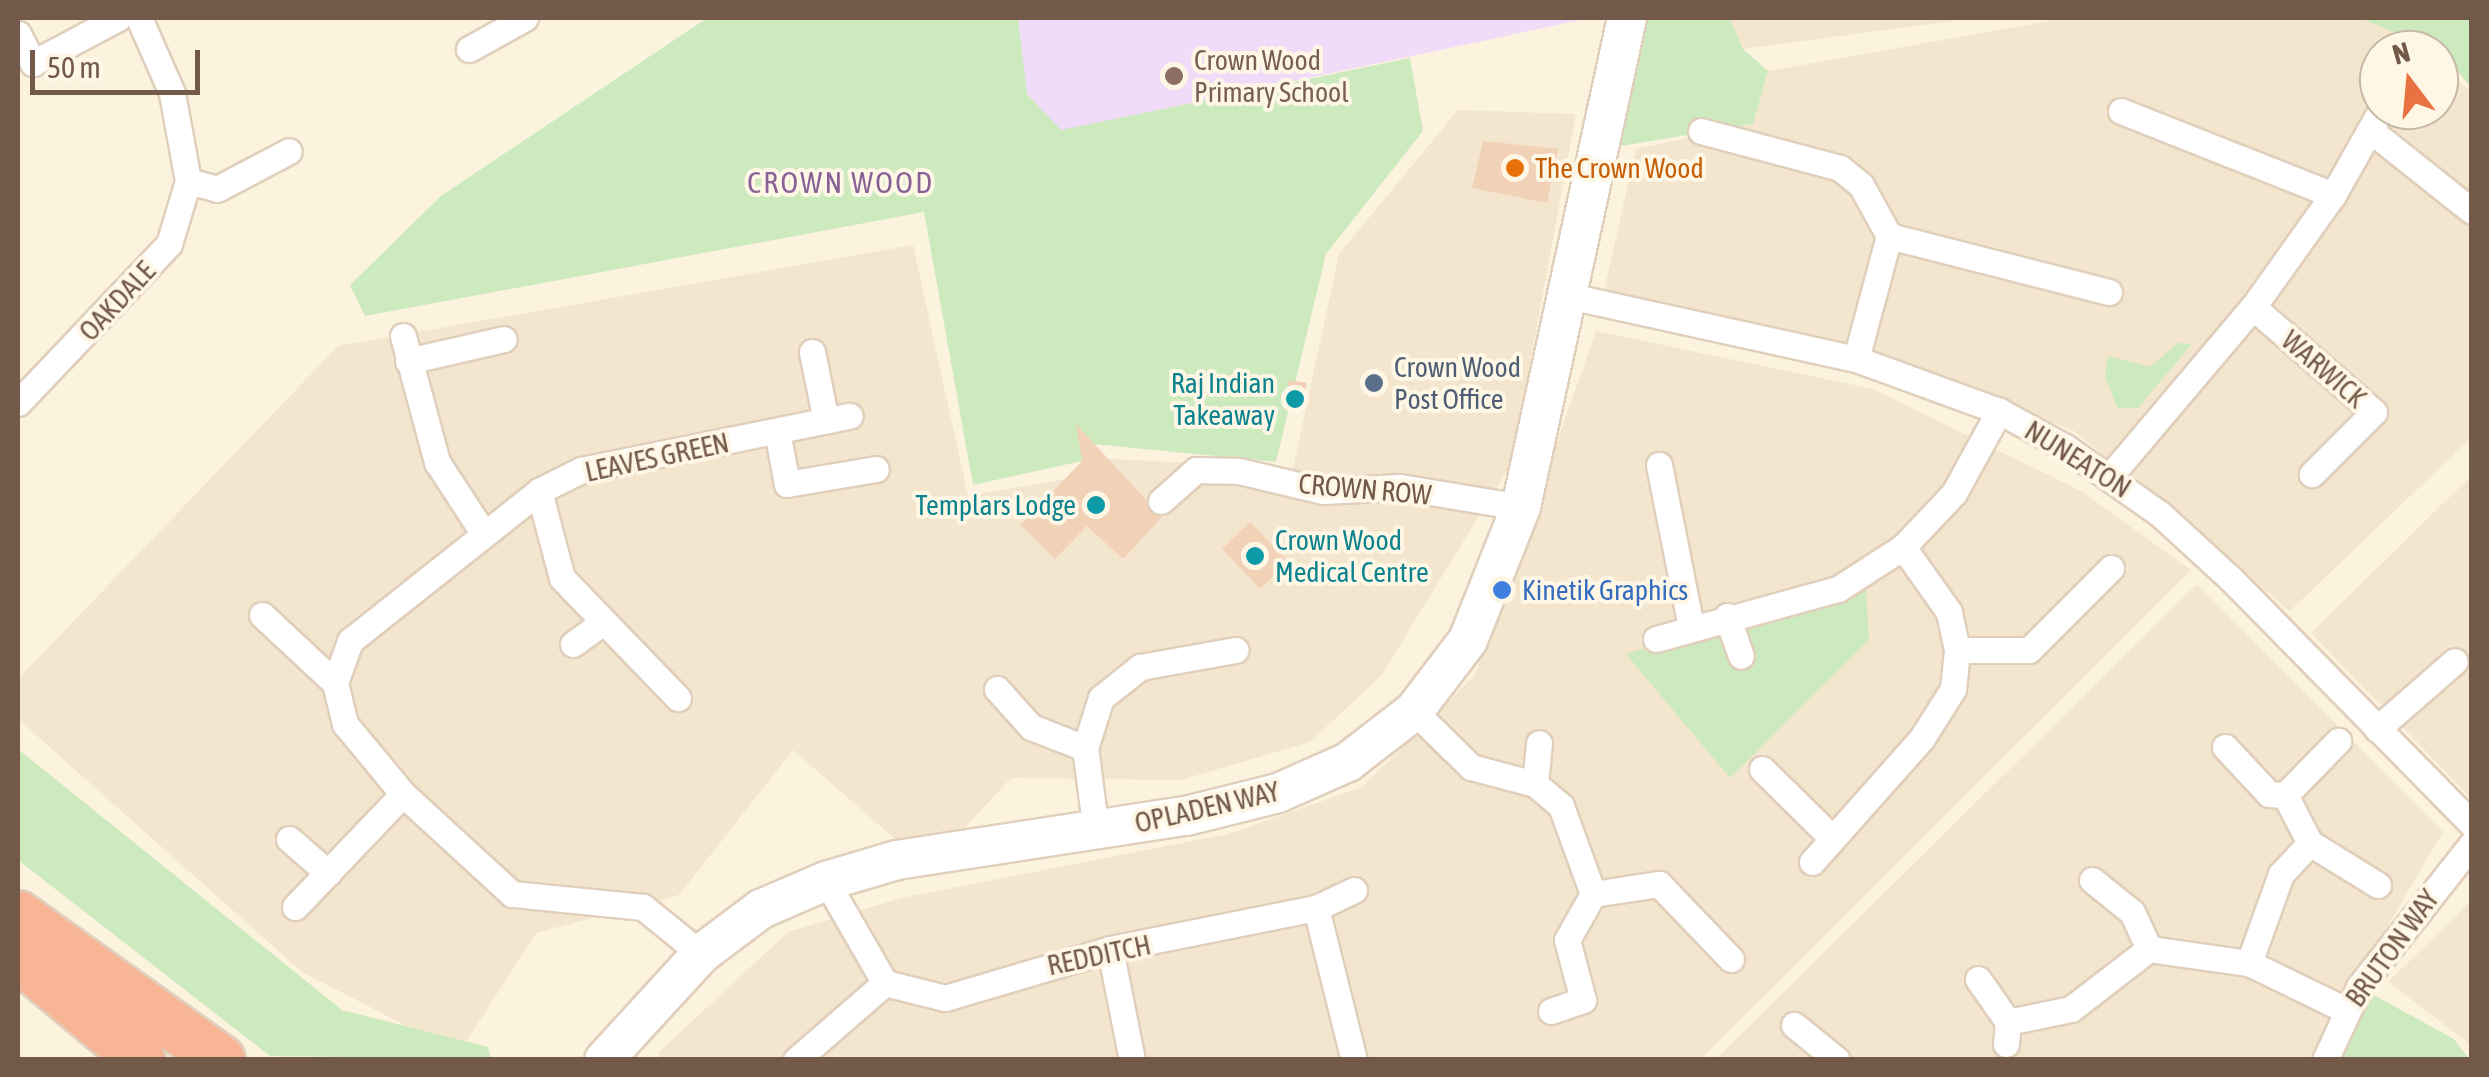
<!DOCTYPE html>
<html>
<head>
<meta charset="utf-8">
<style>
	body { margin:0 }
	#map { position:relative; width:2489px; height:1077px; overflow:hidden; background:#fcf3df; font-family:"Asap Condensed",sans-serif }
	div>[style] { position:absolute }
	.residential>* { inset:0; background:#f4e5ce }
	.education>* { inset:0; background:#f0dcf8 }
	.green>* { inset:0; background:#cde9be }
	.building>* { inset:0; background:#f2d2b7; transform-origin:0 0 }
	.roads { filter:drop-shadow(2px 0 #e0cfbc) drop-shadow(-2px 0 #e0cfbc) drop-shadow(0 2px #e0cfbc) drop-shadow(0 -2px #e0cfbc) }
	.street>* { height:25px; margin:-12.5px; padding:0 12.5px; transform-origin:12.5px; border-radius:12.5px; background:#fff }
	.secondary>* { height:38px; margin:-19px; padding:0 19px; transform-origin:19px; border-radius:19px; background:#fff }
	.highway>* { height:48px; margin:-24px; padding:0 24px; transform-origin:24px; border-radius:24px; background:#f8b595 }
	.dots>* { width:28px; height:28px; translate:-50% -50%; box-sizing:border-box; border:5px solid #fff7e6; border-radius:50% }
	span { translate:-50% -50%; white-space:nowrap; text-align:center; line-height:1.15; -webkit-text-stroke:8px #fff7e6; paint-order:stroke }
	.education-label { font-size:28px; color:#785e54 }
	.left { translate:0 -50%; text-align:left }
	.food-label { font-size:28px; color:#c56008 }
	.street-label { font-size:28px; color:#735947 }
	.service-label { font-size:28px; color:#4e5e75 }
	.culture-label { font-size:28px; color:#0d838f }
	.right { translate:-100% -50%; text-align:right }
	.shop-label { font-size:28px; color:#366cbe }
	.neighbourhood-label { font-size:30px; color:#886296; letter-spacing:2.5px }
	.frame { position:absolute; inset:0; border:20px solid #735947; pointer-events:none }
	.north { position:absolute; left:2359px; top:30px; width:100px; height:100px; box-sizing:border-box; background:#fff7e6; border:2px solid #c7b8a6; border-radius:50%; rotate:344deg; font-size:28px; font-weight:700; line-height:40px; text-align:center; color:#735947 }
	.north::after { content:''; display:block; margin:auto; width:35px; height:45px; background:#e97242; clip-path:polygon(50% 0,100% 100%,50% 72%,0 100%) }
	.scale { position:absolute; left:30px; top:50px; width:170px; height:45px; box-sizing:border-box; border:5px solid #735947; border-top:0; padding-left:12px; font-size:30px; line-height:35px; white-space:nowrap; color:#735947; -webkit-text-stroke:8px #fff7e6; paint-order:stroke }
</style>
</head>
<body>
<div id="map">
	<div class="residential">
		<i style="clip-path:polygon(1730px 18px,1975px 18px,1743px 49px)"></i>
		<i style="clip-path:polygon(2066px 18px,2359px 18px,2396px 30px,2421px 50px,2379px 50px,2379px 110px,2439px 110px,2439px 65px,2471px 92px,2471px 438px,2290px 611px,2074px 431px,1892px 358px,1604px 291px,1636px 149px,1753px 124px,1768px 71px)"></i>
		<i style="clip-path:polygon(1458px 110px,1576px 114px,1512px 462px,1381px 676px,1310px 742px,1181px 780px,1011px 778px,956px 837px,895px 839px,793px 750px,679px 895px,536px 933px,459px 1053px,302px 972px,18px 719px,18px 679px,338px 346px,913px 245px,968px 496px,1083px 476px,1110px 459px,1293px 468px,1339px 254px)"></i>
		<i style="clip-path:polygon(1596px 331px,1873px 389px,2081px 491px,2191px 570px,1701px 1059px,662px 1060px,658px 1053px,788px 932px,901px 898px,1228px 834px,1362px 787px,1475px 675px)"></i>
		<i style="clip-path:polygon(2471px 476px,2471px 798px,2311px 633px)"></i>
		<i style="clip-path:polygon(2197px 584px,2443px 832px,2309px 1059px,1715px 1060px)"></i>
		<i style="clip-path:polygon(2471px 901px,2471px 1045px,2388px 982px)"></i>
	</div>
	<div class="education">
		<i style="clip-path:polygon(1018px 18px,1590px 18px,1060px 131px,1027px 94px)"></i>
	</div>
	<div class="green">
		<i style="clip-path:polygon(707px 18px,1018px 18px,1027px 94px,1061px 130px,1410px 58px,1423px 131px,1326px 254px,1276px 462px,1093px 444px,1082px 461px,973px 485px,924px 212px,365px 316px,350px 285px,441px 196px)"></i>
		<i style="clip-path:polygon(1645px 18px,1730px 18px,1743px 49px,1768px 71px,1753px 124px,1615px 147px)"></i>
		<i style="clip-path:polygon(2359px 18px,2471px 18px,2471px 87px,2439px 50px)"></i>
		<i style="clip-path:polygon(2178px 343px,2192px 344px,2138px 408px,2117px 408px,2105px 376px,2108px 356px,2150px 367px)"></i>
		<i style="clip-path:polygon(1838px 589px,1866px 589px,1869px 640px,1730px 778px,1626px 654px)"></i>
		<i style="clip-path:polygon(18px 749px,342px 1010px,488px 1047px,491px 1059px,270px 1056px,18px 860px)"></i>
		<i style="clip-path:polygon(2359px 987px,2454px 1039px,2469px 1059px,2325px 1060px)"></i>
	</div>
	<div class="building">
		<i style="clip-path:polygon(1483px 141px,1558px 149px,1547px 203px,1472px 188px)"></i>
		<i style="left:1289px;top:380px;width:18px;height:30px;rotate:9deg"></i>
		<i style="clip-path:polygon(1076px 424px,1162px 517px,1123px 559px,1087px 526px,1055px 559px,1021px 525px,1082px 461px)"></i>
		<i style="left:1250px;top:522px;width:55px;height:39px;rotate:46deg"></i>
	</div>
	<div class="roads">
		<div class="street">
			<i style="left:18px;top:34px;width:33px;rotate:63deg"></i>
			<i style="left:33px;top:63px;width:96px;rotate:-27.9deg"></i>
			<i style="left:469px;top:49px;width:64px;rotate:-29deg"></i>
			<i style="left:2121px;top:111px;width:228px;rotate:21.6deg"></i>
			<i style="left:2370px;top:130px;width:130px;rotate:38.5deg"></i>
			<i style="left:1701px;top:131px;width:144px;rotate:14.9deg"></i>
			<i style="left:1840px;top:168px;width:27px;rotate:39deg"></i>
			<i style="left:1861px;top:185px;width:58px;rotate:61.2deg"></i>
			<i style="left:188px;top:181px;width:30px;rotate:15deg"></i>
			<i style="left:217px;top:189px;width:81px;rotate:-27.8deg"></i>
			<i style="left:1569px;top:296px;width:294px;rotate:12.4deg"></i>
			<i style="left:1856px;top:359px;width:152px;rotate:20deg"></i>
			<i style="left:1999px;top:411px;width:75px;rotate:28.6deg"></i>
			<i style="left:2065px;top:447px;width:116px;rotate:35.2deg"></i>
			<i style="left:2160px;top:514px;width:96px;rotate:42.5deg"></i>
			<i style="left:2231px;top:579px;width:344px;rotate:45.5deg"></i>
			<i style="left:2253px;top:307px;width:160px;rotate:41deg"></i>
			<i style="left:2374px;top:412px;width:88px;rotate:135deg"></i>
			<i style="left:403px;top:336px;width:131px;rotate:74.9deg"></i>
			<i style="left:437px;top:462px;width:82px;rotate:56.9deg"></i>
			<i style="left:812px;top:352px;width:70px;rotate:78.5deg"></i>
			<i style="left:1856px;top:359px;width:127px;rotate:-75deg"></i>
			<i style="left:1889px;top:236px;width:227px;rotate:14.3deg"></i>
			<i style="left:408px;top:361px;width:98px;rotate:-12.9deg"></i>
			<i style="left:18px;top:403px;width:219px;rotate:-46.5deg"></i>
			<i style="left:169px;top:244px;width:66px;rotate:-73.2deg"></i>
			<i style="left:188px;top:181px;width:89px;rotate:-100.3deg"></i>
			<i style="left:172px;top:93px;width:82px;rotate:-113.7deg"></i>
			<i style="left:777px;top:431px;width:54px;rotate:79.3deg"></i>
			<i style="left:787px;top:484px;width:90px;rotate:-9.6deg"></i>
			<i style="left:1659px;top:465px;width:165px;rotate:78.8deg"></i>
			<i style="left:2110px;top:476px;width:221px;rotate:-49.8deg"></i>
			<i style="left:2253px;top:307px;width:138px;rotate:-54.5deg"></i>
			<i style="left:2333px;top:195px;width:98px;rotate:-60.5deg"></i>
			<i style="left:539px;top:491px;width:90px;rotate:75.2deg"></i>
			<i style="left:562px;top:578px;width:167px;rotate:46deg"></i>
			<i style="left:1161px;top:501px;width:47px;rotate:-41.5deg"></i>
			<i style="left:1196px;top:470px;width:43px;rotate:1.3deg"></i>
			<i style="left:1239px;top:471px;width:86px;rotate:13.4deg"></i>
			<i style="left:1323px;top:491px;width:77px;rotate:-3deg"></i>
			<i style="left:1400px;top:487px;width:123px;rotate:9.4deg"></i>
			<i style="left:262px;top:615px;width:100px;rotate:43deg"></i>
			<i style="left:1727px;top:616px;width:42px;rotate:70.7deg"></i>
			<i style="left:1656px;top:639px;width:189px;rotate:-15.4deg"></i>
			<i style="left:1838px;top:589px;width:77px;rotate:-32.9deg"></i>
			<i style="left:1903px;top:547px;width:74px;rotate:-46.6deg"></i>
			<i style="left:1954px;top:493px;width:94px;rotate:-61.2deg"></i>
			<i style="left:573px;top:644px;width:37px;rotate:-36deg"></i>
			<i style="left:1957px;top:650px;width:72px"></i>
			<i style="left:2029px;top:650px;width:116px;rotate:-45deg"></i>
			<i style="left:997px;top:689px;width:51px;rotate:48.2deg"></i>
			<i style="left:1031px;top:727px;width:58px;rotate:21.3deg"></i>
			<i style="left:1414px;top:711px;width:80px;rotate:44.5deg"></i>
			<i style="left:1471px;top:767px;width:66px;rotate:14.9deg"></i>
			<i style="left:1535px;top:784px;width:34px;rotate:40deg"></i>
			<i style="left:1561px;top:806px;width:94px;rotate:70deg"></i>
			<i style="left:1593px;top:894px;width:67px;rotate:-8.6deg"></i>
			<i style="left:1659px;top:884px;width:104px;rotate:46.2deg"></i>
			<i style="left:2377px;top:729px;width:103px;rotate:-41.1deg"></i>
			<i style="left:2225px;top:747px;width:64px;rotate:46.9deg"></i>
			<i style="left:2269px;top:794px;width:16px;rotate:4deg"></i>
			<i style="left:2285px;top:795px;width:54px;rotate:62.5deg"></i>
			<i style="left:2310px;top:843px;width:42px;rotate:133.1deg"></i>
			<i style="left:2281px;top:874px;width:95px;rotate:109.8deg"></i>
			<i style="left:1762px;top:769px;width:94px;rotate:44.6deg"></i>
			<i style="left:1535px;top:784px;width:41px;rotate:-84.4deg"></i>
			<i style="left:2285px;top:795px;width:76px;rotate:-45.5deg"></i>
			<i style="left:1096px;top:831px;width:84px;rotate:-97.5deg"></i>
			<i style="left:1085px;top:748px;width:52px;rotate:-72.3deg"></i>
			<i style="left:1101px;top:698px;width:50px;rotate:-38.5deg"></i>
			<i style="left:1140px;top:667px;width:97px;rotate:-10.1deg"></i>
			<i style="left:289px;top:839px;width:52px;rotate:41.1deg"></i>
			<i style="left:2310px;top:843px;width:80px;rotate:31.7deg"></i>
			<i style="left:1812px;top:862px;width:166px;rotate:-48.4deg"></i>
			<i style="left:1922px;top:738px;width:58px;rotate:-57.7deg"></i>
			<i style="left:1953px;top:689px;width:39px;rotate:-84deg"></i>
			<i style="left:1957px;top:650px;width:39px;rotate:-102deg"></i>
			<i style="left:1949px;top:612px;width:80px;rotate:-125.3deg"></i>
			<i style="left:2092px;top:880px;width:51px;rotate:38.7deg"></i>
			<i style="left:2132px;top:912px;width:41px;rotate:65.3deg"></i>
			<i style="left:826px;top:881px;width:118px;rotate:60deg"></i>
			<i style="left:885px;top:983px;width:62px;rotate:14deg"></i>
			<i style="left:945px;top:998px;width:172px;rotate:-16.5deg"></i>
			<i style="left:1110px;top:949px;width:210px;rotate:-11.3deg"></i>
			<i style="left:1316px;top:908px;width:157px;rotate:76deg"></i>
			<i style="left:295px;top:907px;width:156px;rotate:-46.3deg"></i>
			<i style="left:1316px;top:908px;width:42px;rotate:-25.3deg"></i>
			<i style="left:1110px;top:949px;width:113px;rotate:78.8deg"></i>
			<i style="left:2149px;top:949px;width:101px;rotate:8deg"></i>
			<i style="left:2249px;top:963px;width:108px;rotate:25.9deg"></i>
			<i style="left:701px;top:954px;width:75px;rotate:-141deg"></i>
			<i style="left:643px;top:907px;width:132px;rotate:-174.3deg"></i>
			<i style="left:512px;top:894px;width:148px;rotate:-137.5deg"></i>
			<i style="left:403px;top:794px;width:91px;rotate:-129.6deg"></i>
			<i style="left:345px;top:724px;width:42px;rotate:-103.7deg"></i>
			<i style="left:335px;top:683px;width:45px;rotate:-70.3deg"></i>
			<i style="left:350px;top:641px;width:241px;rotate:-38.4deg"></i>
			<i style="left:539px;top:491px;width:47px;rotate:-26.6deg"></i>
			<i style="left:581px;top:470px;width:274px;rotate:-11.4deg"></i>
			<i style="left:1978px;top:979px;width:52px;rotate:55.1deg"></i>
			<i style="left:1551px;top:1011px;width:34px;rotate:-19deg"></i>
			<i style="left:1583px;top:1000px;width:62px;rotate:-104.9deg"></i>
			<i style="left:1567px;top:940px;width:53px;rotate:-60.5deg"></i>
			<i style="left:1794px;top:1025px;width:55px;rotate:39.1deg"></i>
			<i style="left:2006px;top:1044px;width:22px;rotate:-85deg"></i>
			<i style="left:2008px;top:1022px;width:64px;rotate:-11.7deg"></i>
			<i style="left:2071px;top:1009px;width:98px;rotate:-37.6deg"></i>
			<i style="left:796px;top:1060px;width:118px;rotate:-40.9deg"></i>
			<i style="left:2325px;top:1060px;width:81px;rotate:-65deg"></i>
			<i style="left:2359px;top:987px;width:182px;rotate:-51.7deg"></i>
		</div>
		<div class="secondary">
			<i style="left:604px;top:1060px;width:144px;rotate:-47.5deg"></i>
			<i style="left:701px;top:954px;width:75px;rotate:-36.9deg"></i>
			<i style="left:761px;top:909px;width:71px;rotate:-23.3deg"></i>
			<i style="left:826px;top:881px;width:74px;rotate:-16.5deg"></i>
			<i style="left:897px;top:860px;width:292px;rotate:-8.7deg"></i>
			<i style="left:1186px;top:816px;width:95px;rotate:-14deg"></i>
			<i style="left:1278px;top:793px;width:77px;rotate:-23.9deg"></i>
			<i style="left:1348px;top:762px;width:83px;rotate:-37.7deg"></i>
			<i style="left:1414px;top:711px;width:89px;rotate:-52.7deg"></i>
			<i style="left:1468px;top:640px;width:143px;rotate:-68.3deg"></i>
			<i style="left:1521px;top:507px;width:500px;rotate:-77.77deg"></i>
		</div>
		<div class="highway">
			<i style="left:18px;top:915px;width:249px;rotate:35.5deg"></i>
			<i style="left:18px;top:957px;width:160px;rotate:39.9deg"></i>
		</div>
	</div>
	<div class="dots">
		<i style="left:1174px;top:76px;background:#8d6e63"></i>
		<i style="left:1515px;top:168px;background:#e8710a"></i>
		<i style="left:1374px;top:383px;background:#5c6f8a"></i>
		<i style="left:1295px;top:399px;background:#0f9aa8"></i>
		<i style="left:1096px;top:505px;background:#0f9aa8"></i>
		<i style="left:1255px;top:556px;background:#0f9aa8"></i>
		<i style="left:1502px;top:590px;background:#3f7fe0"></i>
	</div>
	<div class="education-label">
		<span class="left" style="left:1194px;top:76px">Crown Wood<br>Primary School</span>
	</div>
	<div class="food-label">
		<span class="left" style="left:1535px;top:168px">The Crown Wood</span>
	</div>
	<div class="street-label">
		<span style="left:117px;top:301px;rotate:-47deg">OAKDALE</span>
		<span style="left:2324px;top:369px;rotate:41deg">WARWICK</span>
		<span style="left:657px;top:457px;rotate:-12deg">LEAVES GREEN</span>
		<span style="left:2078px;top:459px;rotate:32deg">NUNEATON</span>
		<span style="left:1365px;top:489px;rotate:5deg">CROWN ROW</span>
		<span style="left:1207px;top:807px;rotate:-13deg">OPLADEN WAY</span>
		<span style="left:2392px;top:948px;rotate:-54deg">BRUTON WAY</span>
		<span style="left:1099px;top:955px;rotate:-12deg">REDDITCH</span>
	</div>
	<div class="service-label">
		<span class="left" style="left:1394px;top:383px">Crown Wood<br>Post Office</span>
	</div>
	<div class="culture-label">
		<span class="right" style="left:1275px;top:399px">Raj Indian<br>Takeaway</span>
		<span class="right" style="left:1076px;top:505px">Templars Lodge</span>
		<span class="left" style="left:1275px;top:556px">Crown Wood<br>Medical Centre</span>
	</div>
	<div class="shop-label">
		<span class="left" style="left:1522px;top:590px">Kinetik Graphics</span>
	</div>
	<div class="neighbourhood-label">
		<span style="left:841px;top:182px">CROWN WOOD</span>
	</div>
	<div class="frame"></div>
	<div class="north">N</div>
	<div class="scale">50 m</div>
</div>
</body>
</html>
